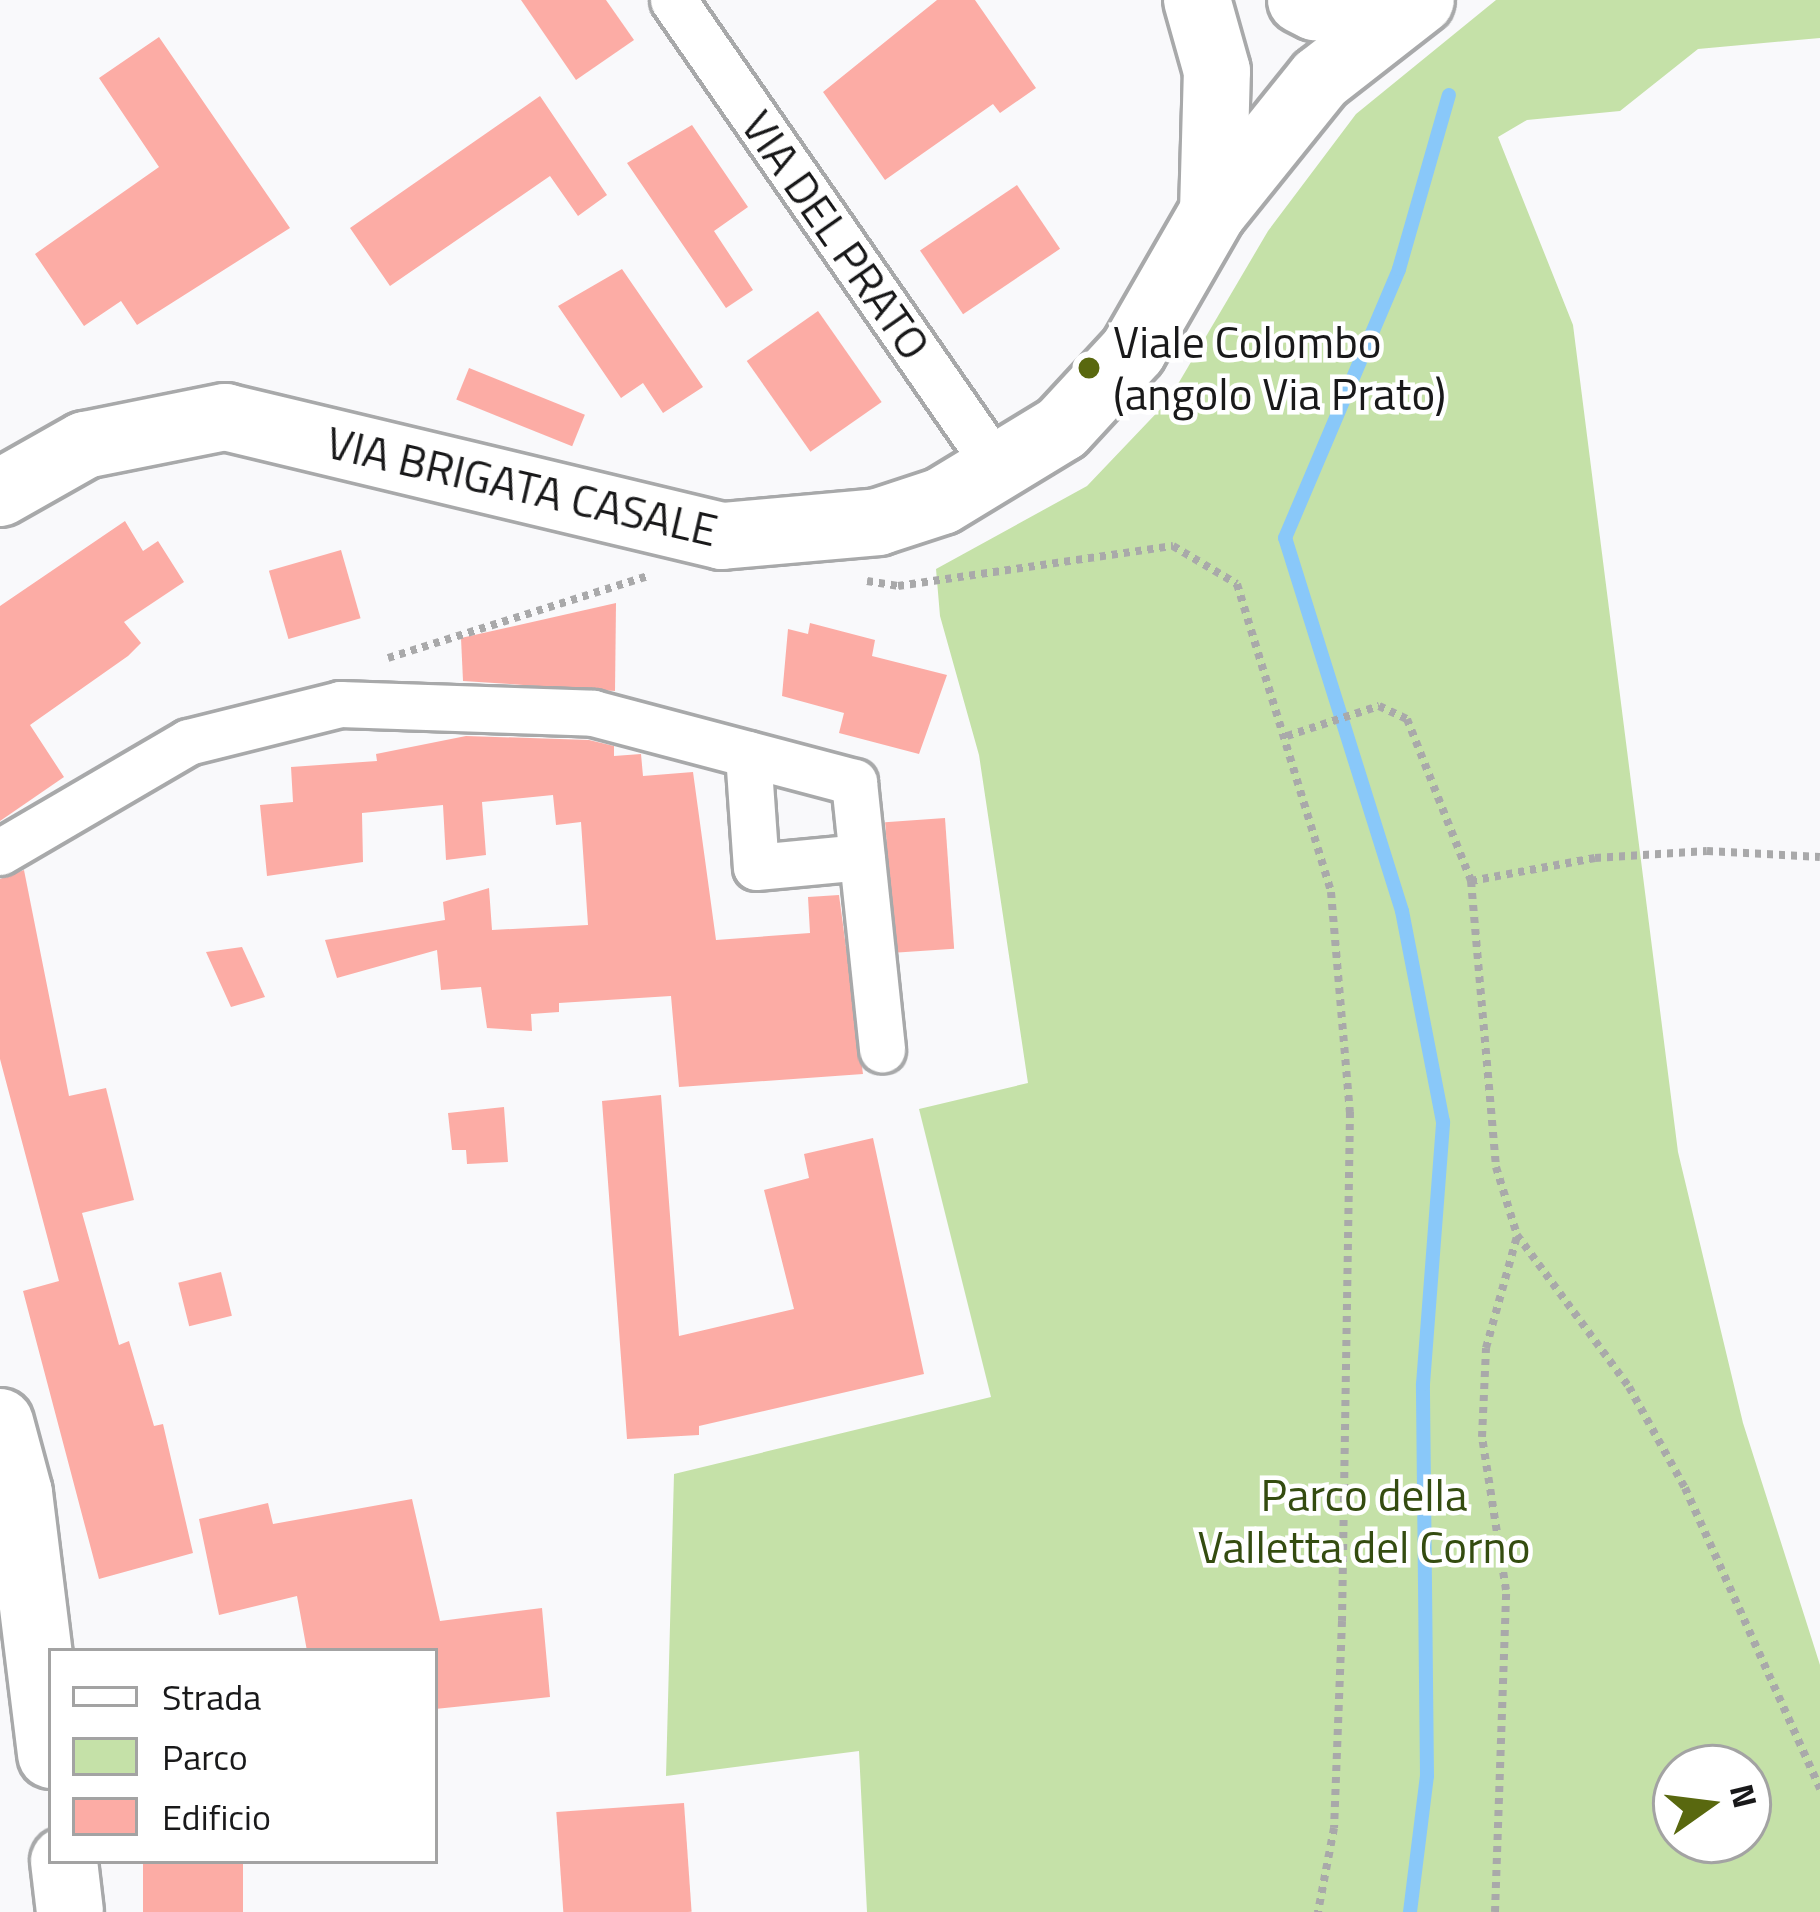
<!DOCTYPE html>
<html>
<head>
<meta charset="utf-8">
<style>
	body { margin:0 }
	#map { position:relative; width:1820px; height:1912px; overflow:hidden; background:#f9f9fb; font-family:"Titillium Web",sans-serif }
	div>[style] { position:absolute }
	.green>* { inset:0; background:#c5e1a8 }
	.stream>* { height:14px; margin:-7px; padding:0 7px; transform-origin:7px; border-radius:7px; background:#89c8f9 }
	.building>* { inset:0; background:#fcaca5; transform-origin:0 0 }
	.path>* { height:8px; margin-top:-4px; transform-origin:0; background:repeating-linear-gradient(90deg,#a9a9aa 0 6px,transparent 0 12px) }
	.roads { filter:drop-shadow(3px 0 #a8a9aa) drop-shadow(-3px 0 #a8a9aa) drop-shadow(0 3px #a8a9aa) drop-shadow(0 -3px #a8a9aa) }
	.street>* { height:45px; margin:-22.5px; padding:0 22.5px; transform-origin:22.5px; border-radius:22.5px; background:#fff }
	.secondary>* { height:66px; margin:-33px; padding:0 33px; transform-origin:33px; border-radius:33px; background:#fff }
	.dots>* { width:33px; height:33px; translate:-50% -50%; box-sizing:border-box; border:6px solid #fff; border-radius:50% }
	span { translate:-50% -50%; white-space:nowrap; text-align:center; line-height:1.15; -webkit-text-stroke:9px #fff; paint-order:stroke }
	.street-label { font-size:45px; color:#19191a }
	.poi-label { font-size:45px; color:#19191a }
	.left { translate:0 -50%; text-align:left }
	.park-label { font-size:45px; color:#344c10 }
	.legend { position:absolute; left:48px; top:1648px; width:390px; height:216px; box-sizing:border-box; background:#fff; border:3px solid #a3a3a3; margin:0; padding:15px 21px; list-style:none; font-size:36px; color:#19191a }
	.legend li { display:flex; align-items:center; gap:24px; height:60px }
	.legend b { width:60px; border:3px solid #a3a3a3 }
	.north { position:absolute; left:1652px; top:1744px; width:120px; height:120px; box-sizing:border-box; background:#fff; border:3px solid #a3a3a3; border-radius:50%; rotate:76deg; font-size:33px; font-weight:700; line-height:48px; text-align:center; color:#19191a }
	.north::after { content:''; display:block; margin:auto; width:42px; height:54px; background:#59680f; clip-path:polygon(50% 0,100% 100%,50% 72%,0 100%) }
</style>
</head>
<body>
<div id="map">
	<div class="green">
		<i style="clip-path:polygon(evenodd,1496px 0,1820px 0,1820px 38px,1698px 49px,1620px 111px,1527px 120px,1498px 137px,1573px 325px,1678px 1152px,1743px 1423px,1820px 1665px,1820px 1912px,867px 1912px,859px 1751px,666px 1776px,674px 1474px,991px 1397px,919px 1109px,1028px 1083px,979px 755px,940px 616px,936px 569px,1087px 486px,1168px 401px,1268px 231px,1356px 114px,1496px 0,1748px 1768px,1748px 1840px,1676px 1840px,1676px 1768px,1748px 1768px)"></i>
	</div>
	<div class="stream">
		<i style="left:1410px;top:1912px;width:137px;rotate:-82.9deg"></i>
		<i style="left:1427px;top:1776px;width:392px;rotate:-90.6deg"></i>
		<i style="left:1423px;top:1384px;width:263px;rotate:-85.6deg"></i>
		<i style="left:1443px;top:1122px;width:215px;rotate:-101deg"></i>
		<i style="left:1402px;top:911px;width:391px;rotate:-107.4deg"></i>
		<i style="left:1285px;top:538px;width:292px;rotate:-67deg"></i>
		<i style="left:1399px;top:269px;width:181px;rotate:-74deg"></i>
	</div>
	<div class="building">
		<i style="clip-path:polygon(521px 0,606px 0,634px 40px,576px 80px)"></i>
		<i style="clip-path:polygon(937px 0,975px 0,1036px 88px,1000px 113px,993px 104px,885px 180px,823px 92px)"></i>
		<i style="clip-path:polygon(159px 37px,290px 228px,137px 325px,121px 301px,84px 326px,35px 254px,159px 167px,99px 78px)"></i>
		<i style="clip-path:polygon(540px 96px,607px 195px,578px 216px,550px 176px,390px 286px,350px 228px)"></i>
		<i style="clip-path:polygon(692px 125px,748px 207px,714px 231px,753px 290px,726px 308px,627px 163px)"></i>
		<i style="left:1017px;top:185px;width:77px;height:117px;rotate:56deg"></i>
		<i style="clip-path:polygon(622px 269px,703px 387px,663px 413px,643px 383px,621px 398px,558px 306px)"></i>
		<i style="left:818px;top:311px;width:111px;height:87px;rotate:55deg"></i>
		<i style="left:469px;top:368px;width:125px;height:34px;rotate:22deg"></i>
		<i style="clip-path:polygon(125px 521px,143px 551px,158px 541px,184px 582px,124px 622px,141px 643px,128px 656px,30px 725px,64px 777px,0 821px,0 606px)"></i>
		<i style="left:341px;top:550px;width:71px;height:75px;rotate:74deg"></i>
		<i style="clip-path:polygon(616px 603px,615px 691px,463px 681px,461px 638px)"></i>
		<i style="clip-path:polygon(810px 623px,875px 640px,872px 656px,947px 675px,919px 754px,839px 733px,844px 713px,782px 696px,788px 629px,808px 634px)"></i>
		<i style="clip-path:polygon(466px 736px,589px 740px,614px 746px,614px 756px,641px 754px,643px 776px,693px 772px,716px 940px,810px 933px,808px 897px,839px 895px,863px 1074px,679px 1087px,671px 996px,559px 1003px,559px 1012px,531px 1014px,532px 1031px,487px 1028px,481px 987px,441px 990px,437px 950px,337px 978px,325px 940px,445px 920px,443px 902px,489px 888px,492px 930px,588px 925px,581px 822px,556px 825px,553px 795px,482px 802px,486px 855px,446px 860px,443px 805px,362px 813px,363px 862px,267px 876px,260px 805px,293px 802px,291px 767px,377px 761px,376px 754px)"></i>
		<i style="left:945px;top:818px;width:131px;height:60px;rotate:86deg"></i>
		<i style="clip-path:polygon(24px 870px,69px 1096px,106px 1088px,134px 1200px,82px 1213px,119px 1345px,129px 1341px,154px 1426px,163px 1424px,193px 1553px,99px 1579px,23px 1291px,59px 1281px,0 1059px,0 879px)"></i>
		<i style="clip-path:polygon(242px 947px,265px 997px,231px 1007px,206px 952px)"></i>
		<i style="clip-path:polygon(661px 1095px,679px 1336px,794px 1309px,764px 1190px,809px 1178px,804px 1154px,873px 1138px,924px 1374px,699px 1426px,699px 1435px,627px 1439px,602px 1101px)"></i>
		<i style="clip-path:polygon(504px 1107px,508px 1162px,467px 1164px,466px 1150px,452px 1150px,448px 1113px)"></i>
		<i style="left:221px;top:1272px;width:45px;height:44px;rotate:76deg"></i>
		<i style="clip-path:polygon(412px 1499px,440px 1621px,542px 1608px,550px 1697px,435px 1709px,435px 1651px,307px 1651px,297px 1596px,219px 1615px,199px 1519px,268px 1503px,273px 1524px)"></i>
		<i style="left:684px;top:1803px;width:109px;height:128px;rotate:86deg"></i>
		<i style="left:143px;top:1861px;width:100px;height:51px"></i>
	</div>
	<div class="path">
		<i style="left:867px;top:581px;width:31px;rotate:9deg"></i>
		<i style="left:898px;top:586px;width:278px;rotate:-8.3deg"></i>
		<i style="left:1173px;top:546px;width:74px;rotate:30.7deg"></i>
		<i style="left:1237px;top:584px;width:322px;rotate:73deg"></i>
		<i style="left:1331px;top:892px;width:221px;rotate:85.1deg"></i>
		<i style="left:1350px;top:1112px;width:509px;rotate:90.9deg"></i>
		<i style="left:1342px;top:1621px;width:207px;rotate:92.2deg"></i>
		<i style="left:1334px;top:1828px;width:86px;rotate:100.8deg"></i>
		<i style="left:388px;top:658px;width:273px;rotate:-17.5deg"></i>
		<i style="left:1287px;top:736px;width:97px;rotate:-18.1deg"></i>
		<i style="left:1379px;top:706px;width:31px;rotate:25deg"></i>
		<i style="left:1407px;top:719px;width:174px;rotate:68.4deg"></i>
		<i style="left:1471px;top:881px;width:287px;rotate:85deg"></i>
		<i style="left:1496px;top:1167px;width:71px;rotate:72.8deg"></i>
		<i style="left:1517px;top:1235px;width:189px;rotate:53.6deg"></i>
		<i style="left:1629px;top:1387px;width:115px;rotate:61deg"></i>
		<i style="left:1685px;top:1488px;width:330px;rotate:65.8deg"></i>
		<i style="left:1471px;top:881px;width:126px;rotate:-10.5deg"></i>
		<i style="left:1595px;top:858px;width:112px;rotate:-3.6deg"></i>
		<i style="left:1707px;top:851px;width:113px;rotate:3deg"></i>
		<i style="left:1495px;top:1912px;width:322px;rotate:-88deg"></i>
		<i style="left:1506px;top:1590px;width:155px;rotate:-98.9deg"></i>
		<i style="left:1482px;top:1437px;width:89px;rotate:-87.4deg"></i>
		<i style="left:1486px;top:1348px;width:116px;rotate:-74.5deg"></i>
	</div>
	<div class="roads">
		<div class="street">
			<i style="left:673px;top:0;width:571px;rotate:55.28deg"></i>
			<i style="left:748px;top:754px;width:113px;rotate:86deg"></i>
			<i style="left:756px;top:867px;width:106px;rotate:-5.4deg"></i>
			<i style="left:0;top:852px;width:218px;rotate:-30.3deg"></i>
			<i style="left:188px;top:742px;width:157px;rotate:-14deg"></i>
			<i style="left:340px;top:704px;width:253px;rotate:2deg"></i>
			<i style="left:593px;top:713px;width:270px;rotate:14.8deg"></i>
			<i style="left:854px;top:782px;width:269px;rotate:84deg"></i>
		</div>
		<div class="secondary">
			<i style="left:1301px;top:0;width:16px;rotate:27deg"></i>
			<i style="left:1315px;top:7px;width:46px;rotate:-8.8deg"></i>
			<i style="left:1213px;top:212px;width:171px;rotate:-51.2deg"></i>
			<i style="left:1320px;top:79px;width:128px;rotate:-38deg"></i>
			<i style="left:0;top:493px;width:98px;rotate:-29.5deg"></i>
			<i style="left:85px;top:445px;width:143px;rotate:-11.3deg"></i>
			<i style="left:225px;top:417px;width:511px;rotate:13.47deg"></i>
			<i style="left:722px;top:536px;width:157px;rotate:-5.1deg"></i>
			<i style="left:878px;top:522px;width:67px;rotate:-18.2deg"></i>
			<i style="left:942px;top:501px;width:140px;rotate:-31.3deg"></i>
			<i style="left:1062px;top:428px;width:105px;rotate:-47.3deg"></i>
			<i style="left:1133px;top:351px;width:160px;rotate:-60.1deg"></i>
			<i style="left:1213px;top:212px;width:141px;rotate:-88.4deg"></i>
			<i style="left:1217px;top:71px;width:74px;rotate:-105.7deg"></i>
			<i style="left:0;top:1422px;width:73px;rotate:75deg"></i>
			<i style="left:19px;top:1493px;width:264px;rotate:83deg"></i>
			<i style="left:64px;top:1861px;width:51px;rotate:83.3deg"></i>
		</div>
	</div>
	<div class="dots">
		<i style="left:1089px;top:368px;background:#59680f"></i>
	</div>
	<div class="street-label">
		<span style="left:836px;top:235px;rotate:55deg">VIA DEL PRATO</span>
		<span style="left:522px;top:486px;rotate:13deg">VIA BRIGATA CASALE</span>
	</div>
	<div class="poi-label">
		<span class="left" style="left:1113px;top:368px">Viale Colombo<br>(angolo Via Prato)</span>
	</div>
	<div class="park-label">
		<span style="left:1364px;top:1521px">Parco della<br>Valletta del Corno</span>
	</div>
	<ul class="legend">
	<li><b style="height:15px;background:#fff"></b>Strada</li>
	<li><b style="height:33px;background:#c5e1a8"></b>Parco</li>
	<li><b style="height:33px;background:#fcaca5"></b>Edificio</li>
	</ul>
	<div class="north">N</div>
</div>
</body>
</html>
